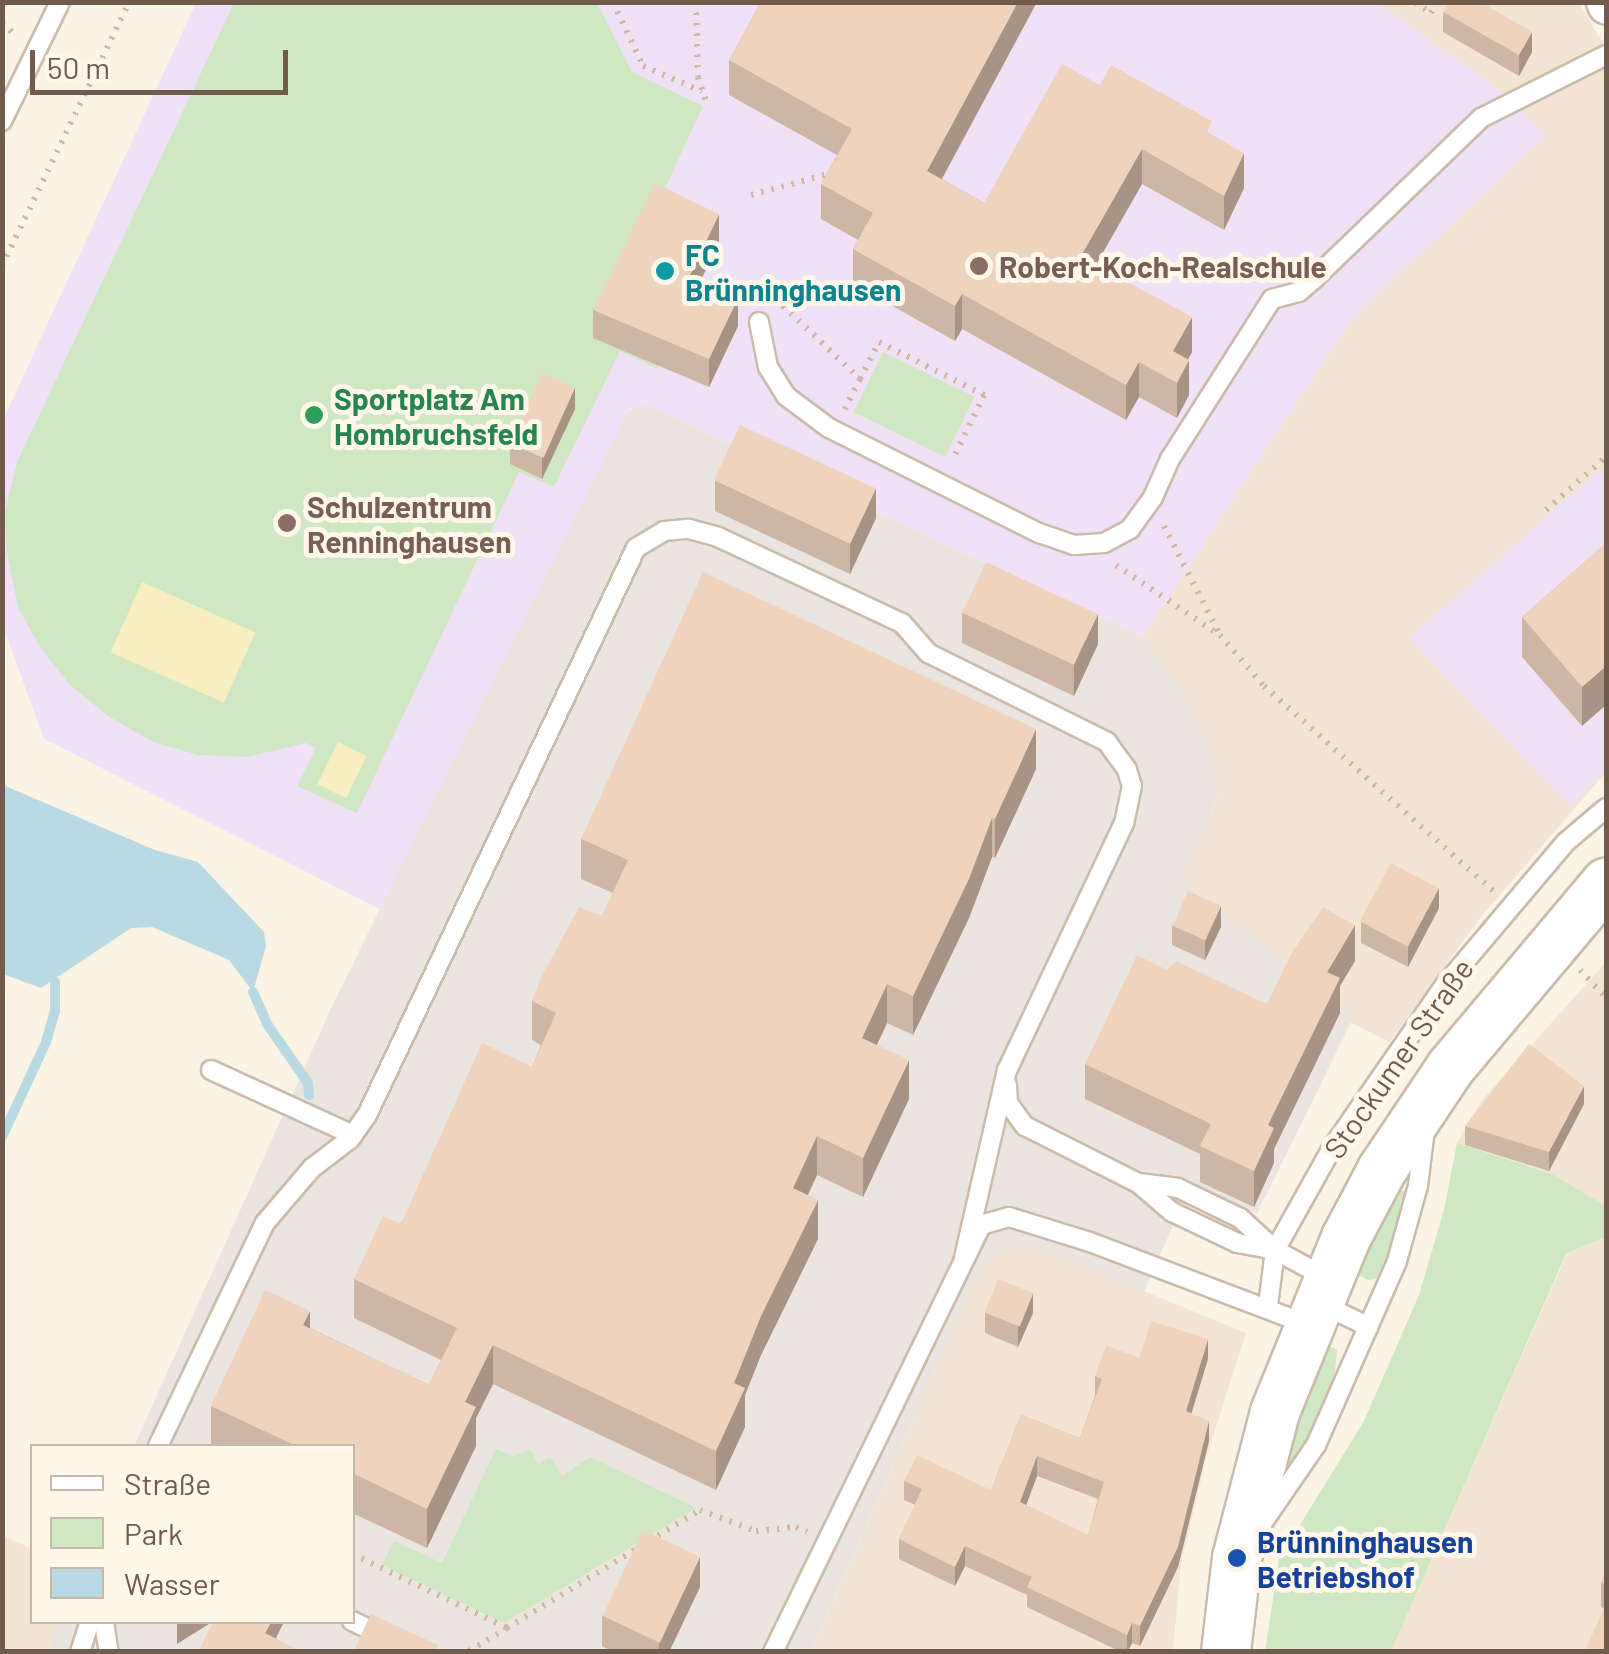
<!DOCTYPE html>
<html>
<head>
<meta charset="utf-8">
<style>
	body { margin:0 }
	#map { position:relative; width:1609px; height:1654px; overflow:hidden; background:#fbf3e4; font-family:Barlow,sans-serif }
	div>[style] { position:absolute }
	.residential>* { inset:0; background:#f2e5d3 }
	.industrial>* { inset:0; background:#eae5de }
	.education>* { inset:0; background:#f0e1f7 }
	.green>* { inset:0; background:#d0e7c4; transform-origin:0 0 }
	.sand>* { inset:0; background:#f8efc1; transform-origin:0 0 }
	.water>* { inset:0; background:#badae3 }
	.stream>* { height:10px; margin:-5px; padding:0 5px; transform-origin:5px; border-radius:5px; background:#badae3 }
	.path>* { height:6px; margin-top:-3px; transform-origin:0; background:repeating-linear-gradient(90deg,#d3b7a1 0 2.5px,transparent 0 10.5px) }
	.roads { filter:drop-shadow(2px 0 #cbbbab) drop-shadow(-2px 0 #cbbbab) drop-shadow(0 2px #cbbbab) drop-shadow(0 -2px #cbbbab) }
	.lane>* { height:18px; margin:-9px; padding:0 9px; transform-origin:9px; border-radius:9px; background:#fff }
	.street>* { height:35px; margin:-17.5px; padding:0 17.5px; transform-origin:17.5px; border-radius:17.5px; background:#fff }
	.secondary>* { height:48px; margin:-24px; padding:0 24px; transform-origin:24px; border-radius:24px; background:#fff }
	.wall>* { inset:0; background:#cdb6a3 }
	.shaded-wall>* { inset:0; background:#a79485 }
	.building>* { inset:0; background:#eed4be; transform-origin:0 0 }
	.dots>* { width:28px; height:28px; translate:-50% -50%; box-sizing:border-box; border:5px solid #fef7ea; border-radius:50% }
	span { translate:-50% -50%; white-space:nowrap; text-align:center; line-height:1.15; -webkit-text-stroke:10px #fef7ea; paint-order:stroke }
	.culture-label { font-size:30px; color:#0d838f; font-weight:700 }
	.left { translate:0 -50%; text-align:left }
	.education-label { font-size:30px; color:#785e54; font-weight:700 }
	.leisure-label { font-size:30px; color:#27864d; font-weight:700 }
	.street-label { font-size:30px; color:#715b4b }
	.transit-label { font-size:30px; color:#164399; font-weight:700 }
	.frame { position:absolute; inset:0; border:5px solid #715b4b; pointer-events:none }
	.legend { position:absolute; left:30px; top:1444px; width:325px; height:180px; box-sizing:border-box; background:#fef7ea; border:2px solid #c6b9aa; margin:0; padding:12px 18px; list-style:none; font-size:30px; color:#715b4b }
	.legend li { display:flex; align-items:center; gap:20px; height:50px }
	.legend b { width:50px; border:2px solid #c6b9aa }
	.scale { position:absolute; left:30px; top:50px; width:258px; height:45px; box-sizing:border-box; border:5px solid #715b4b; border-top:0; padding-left:12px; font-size:30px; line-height:35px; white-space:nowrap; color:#715b4b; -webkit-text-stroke:8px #fef7ea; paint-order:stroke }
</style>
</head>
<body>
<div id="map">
	<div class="residential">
		<i style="clip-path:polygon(1378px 3px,1579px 3px,1606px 48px,1606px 772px,1480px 918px,1389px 1042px,1350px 1022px,1353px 1015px,1179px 879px,1216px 803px,1218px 785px,1213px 758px,1188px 703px,1143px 637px,1353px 318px,1546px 135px,1498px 89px)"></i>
		<i style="clip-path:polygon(1606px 962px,1606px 1206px,1554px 1175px,1457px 1143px,1482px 1100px)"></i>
		<i style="clip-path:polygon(1606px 1237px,1606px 1651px,1395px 1652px,1392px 1649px,1567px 1254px)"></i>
		<i style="clip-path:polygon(1005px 1247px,1037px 1247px,1246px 1333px,1207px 1455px,1181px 1563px,1173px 1651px,811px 1652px,981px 1265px)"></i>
		<i style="clip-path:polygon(2px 1535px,32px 1549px,32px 1622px,56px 1622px,49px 1651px,3px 1651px)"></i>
	</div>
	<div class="industrial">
		<i style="clip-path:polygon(636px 405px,647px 405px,1143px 637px,1188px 703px,1213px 758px,1218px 785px,1216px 802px,1180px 880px,1354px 1016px,1257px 1214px,1191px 1184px,1144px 1292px,1037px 1247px,1005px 1247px,981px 1265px,811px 1651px,49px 1652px,56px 1622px,352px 1622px,352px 1446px,134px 1446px,334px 1002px,624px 414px)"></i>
	</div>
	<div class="education">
		<i style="clip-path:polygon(196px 3px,1378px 3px,1498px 89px,1547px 135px,1353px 318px,1143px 637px,647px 405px,630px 408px,380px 909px,44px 739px,3px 626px,3px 420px)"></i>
		<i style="clip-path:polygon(1598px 471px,1606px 474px,1606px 768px,1570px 807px,1409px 638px)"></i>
	</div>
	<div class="green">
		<i style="clip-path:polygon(234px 3px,597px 3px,632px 72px,703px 106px,655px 210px,661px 364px,658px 369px,620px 351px,554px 487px,519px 472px,357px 813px,297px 786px,316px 748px,306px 743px,247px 757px,198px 755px,153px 742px,108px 716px,70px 685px,42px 650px,18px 608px,7px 552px,5px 512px,17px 462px)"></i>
		<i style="left:883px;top:352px;width:102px;height:67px;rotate:26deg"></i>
		<i style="clip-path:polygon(1457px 1143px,1554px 1175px,1606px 1206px,1606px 1237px,1566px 1254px,1392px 1649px,1395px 1651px,1265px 1652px,1279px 1559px,1364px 1421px,1419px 1295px,1444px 1210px)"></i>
		<i style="clip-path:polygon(1398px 1190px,1405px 1191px,1406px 1202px,1392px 1246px,1376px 1279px,1368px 1280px,1357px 1274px,1357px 1266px)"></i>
		<i style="clip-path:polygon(1323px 1343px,1337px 1350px,1334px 1382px,1308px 1443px,1286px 1467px,1282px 1464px)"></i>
		<i style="clip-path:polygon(496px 1449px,514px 1457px,530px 1449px,538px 1464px,550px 1457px,562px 1476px,590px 1457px,696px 1508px,504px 1623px,382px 1565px,394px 1541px,442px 1563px)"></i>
	</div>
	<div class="sand">
		<i style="left:142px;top:582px;width:124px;height:77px;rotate:24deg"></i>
		<i style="left:338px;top:742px;width:32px;height:47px;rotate:26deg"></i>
	</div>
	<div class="water">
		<i style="clip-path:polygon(3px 785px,155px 850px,198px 862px,264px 932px,266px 946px,253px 992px,229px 960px,152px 927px,131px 928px,41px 988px,3px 974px)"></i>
	</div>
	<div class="stream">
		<i style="left:253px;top:992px;width:35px;rotate:66deg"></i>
		<i style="left:267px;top:1024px;width:72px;rotate:55.2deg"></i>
		<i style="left:308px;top:1083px;width:12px;rotate:85deg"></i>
		<i style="left:2px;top:1137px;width:105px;rotate:-65.1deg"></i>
		<i style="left:46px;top:1042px;width:32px;rotate:-74deg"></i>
		<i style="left:55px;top:1011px;width:29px;rotate:-90deg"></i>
	</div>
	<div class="path">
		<i style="left:613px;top:2px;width:71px;rotate:64.9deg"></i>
		<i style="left:643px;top:66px;width:64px;rotate:23deg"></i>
		<i style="left:696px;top:2px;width:75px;rotate:88.5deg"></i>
		<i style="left:698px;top:77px;width:26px;rotate:72deg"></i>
		<i style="left:1415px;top:2px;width:19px;rotate:35deg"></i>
		<i style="left:1431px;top:13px;width:13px;rotate:-61deg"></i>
		<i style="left:2px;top:23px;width:19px;rotate:43deg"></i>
		<i style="left:751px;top:195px;width:84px;rotate:-15.2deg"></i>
		<i style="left:2px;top:266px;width:293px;rotate:-64.3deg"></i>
		<i style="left:760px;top:284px;width:138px;rotate:43.5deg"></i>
		<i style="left:860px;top:379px;width:34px;rotate:117deg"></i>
		<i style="left:860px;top:379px;width:42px;rotate:-62.8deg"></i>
		<i style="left:879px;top:342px;width:118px;rotate:26.8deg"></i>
		<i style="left:984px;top:395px;width:73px;rotate:115.9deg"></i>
		<i style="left:1546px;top:510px;width:80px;rotate:-41.5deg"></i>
		<i style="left:1164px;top:526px;width:123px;rotate:62.8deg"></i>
		<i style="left:1220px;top:635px;width:67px;rotate:49.2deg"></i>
		<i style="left:1264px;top:686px;width:307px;rotate:41.8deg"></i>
		<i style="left:1116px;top:565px;width:123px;rotate:34.1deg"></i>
		<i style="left:1580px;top:970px;width:38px;rotate:47deg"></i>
		<i style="left:649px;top:1541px;width:60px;rotate:-31.3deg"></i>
		<i style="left:700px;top:1510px;width:60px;rotate:20.6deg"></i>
		<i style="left:756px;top:1531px;width:40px;rotate:-5.7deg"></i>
		<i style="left:796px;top:1527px;width:12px;rotate:24deg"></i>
		<i style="left:352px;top:1554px;width:172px;rotate:25.5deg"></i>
		<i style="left:507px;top:1628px;width:47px;rotate:149deg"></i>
		<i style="left:507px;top:1628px;width:153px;rotate:-31.4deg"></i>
	</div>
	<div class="roads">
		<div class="lane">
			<i style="left:2px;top:121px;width:132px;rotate:-64deg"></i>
			<i style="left:759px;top:322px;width:46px;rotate:78.7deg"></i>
			<i style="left:768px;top:367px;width:34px;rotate:58deg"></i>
			<i style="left:786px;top:396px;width:54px;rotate:36.7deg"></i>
			<i style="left:829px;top:428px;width:235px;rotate:26.6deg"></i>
			<i style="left:1039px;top:533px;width:37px;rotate:19deg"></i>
			<i style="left:1074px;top:545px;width:30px;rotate:-4deg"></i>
			<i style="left:1104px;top:543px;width:30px;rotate:-28deg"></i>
			<i style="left:1130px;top:529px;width:39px;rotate:-54deg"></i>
			<i style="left:1153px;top:497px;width:42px;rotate:-65.9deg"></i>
			<i style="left:1170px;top:459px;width:190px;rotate:-57.5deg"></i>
			<i style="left:1272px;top:299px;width:28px;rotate:-15deg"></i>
			<i style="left:1299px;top:292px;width:23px;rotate:-41deg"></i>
			<i style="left:1316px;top:277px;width:229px;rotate:-43.9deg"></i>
			<i style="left:1481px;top:118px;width:140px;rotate:-26.7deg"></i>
			<i style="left:211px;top:1070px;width:156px;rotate:24.6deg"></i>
			<i style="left:1007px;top:1085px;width:18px;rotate:87deg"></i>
			<i style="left:1008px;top:1103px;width:29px;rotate:54deg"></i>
			<i style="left:1025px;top:1126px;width:127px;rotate:26.8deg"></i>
			<i style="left:1138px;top:1183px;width:45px;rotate:40.5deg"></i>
			<i style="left:1172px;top:1212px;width:72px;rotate:25.5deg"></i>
			<i style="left:1237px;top:1243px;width:39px;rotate:10deg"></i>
			<i style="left:1275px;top:1250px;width:59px;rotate:28.3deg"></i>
			<i style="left:1139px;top:1183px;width:39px;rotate:7deg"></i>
			<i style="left:1178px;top:1188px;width:69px;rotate:25.8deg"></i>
			<i style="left:1240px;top:1218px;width:46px;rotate:42.4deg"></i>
			<i style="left:1322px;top:1304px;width:52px;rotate:26.1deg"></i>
			<i style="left:1268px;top:1306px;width:56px;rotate:-82.9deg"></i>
			<i style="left:1275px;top:1250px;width:117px;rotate:-60.8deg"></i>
			<i style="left:1332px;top:1148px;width:198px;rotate:-55.3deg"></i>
			<i style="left:1445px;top:985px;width:187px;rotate:-49.8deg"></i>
			<i style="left:1566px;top:842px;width:52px;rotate:-40.4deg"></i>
			<i style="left:158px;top:1446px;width:247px;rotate:-64.4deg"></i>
			<i style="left:265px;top:1223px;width:72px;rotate:-49.5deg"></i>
			<i style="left:312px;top:1168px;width:48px;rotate:-37.3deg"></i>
			<i style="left:350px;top:1139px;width:29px;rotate:-55deg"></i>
			<i style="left:367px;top:1115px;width:628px;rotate:-64.62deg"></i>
			<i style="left:636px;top:548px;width:33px;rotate:-31deg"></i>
			<i style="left:664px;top:531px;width:25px;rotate:-5deg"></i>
			<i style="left:689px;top:529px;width:30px;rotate:15deg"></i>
			<i style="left:718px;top:537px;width:203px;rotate:25.1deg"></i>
			<i style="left:902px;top:623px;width:40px;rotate:49deg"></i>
			<i style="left:928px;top:653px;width:200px;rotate:26.4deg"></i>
			<i style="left:1107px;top:742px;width:34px;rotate:54deg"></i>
			<i style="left:1127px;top:770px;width:17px;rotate:73deg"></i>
			<i style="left:1132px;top:786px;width:38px;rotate:102deg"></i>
			<i style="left:1124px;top:823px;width:273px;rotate:115.3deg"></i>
			<i style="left:1007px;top:1070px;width:192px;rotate:102.9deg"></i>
			<i style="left:1261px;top:1525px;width:97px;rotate:-55.5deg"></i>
			<i style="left:1316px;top:1445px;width:201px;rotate:-66.2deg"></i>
			<i style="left:1397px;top:1261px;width:78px;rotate:-74.4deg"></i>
			<i style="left:1418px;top:1186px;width:57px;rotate:-83deg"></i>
			<i style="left:352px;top:1621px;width:73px;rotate:25.2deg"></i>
			<i style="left:104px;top:1622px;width:30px;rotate:81deg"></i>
			<i style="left:80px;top:1652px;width:32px;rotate:-72deg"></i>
			<i style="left:773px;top:1652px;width:475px;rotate:-64deg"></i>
			<i style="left:981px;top:1225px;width:29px;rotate:-16deg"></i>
			<i style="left:1009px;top:1217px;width:85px;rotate:17.2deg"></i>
			<i style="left:1090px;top:1242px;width:233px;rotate:20.8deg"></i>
		</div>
		<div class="street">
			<i style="left:1604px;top:2px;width:4px;rotate:63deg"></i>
		</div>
		<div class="secondary">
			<i style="left:1226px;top:1652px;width:95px;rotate:-83.3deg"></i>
			<i style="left:1237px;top:1558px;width:151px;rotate:-75.4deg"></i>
			<i style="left:1275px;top:1412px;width:188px;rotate:-67.8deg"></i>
			<i style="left:1346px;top:1238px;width:77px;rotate:-62.1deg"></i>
			<i style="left:1382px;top:1170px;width:124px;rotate:-56.2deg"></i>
			<i style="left:1451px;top:1067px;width:241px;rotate:-49.9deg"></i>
		</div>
	</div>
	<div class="wall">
		<i style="clip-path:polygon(761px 2px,1037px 2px,942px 179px,984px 203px,1100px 85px,1212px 135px,1244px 188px,1224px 230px,1142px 184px,1096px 264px,1192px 352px,1188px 359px,1189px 395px,1177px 418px,1139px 397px,1126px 420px,962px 329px,955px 341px,853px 284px,853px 249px,858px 240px,821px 219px,821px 184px,837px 155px,729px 95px,729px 60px)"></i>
		<i style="clip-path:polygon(1443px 12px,1532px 52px,1519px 76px,1443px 32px)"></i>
		<i style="clip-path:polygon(719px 242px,700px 280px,738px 326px,709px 387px,593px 338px,593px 310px)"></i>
		<i style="clip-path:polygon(575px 409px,542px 479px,510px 464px,510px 443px)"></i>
		<i style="clip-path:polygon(715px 481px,876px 518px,850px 574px,715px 511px)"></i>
		<i style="clip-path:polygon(1606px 543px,1582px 726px,1522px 657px,1522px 617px)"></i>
		<i style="clip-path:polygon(962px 613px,1098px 644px,1074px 696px,962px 643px)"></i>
		<i style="clip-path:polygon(1036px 769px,995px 858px,992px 857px,969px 918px,913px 1035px,887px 1023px,877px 1045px,909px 1099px,863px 1197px,817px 1175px,808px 1195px,818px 1239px,761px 1355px,745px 1395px,745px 1427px,716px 1490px,493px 1384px,476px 1418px,476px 1446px,427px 1548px,352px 1513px,352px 1446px,211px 1445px,211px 1406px,310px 1328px,429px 1385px,441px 1360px,354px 1318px,354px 1279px,532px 1067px,541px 1045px,532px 1040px,532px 1001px,602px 916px,613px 893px,581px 879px,581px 839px)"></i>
		<i style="clip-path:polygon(1439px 908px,1408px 967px,1361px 943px,1361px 922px)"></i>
		<i style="clip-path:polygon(1172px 925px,1221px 927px,1205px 960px,1172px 945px)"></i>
		<i style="clip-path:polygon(1355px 961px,1340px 986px,1340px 1013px,1274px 1149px,1274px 1163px,1254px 1207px,1200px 1182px,1200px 1154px,1085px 1099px,1085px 1064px,1167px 970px,1267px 1004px)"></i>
		<i style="clip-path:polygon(1584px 1104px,1549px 1171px,1465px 1145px,1465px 1126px)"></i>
		<i style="clip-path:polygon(985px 1313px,1033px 1313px,1018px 1347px,985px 1333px)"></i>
		<i style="clip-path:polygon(evenodd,1139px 1358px,1208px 1359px,1191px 1414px,1209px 1441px,1178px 1567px,1140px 1646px,1132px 1643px,1128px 1652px,1121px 1652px,1027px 1607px,1027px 1595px,965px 1566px,955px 1586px,899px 1559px,899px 1539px,915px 1505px,904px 1500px,904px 1481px,991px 1490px,1021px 1415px,1080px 1438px,1095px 1396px,1095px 1376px,1139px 1358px,1037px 1476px,1098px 1499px,1088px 1535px,1026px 1505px,1037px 1476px)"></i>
		<i style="clip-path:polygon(1606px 1570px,1606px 1652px,1605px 1609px,1601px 1607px,1601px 1582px)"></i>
		<i style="clip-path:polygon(700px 1587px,669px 1652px,613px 1652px,602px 1646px,602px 1616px)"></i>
	</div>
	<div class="shaded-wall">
		<i style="clip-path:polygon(1018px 2px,1037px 2px,927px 206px,927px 171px)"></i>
		<i style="clip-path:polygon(1532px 32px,1532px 52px,1519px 76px,1519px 55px)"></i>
		<i style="clip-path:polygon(1142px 149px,1142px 184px,1081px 291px,1081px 256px)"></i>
		<i style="clip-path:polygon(1244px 153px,1244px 188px,1224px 230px,1224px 196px)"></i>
		<i style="clip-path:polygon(719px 214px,719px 242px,690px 303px,690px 275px)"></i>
		<i style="clip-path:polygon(962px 294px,962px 329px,955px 341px,955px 306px)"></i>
		<i style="clip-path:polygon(738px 298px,738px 326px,709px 387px,709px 359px)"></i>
		<i style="clip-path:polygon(1192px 317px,1192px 352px,1175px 382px,1173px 351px)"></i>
		<i style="clip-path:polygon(1189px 360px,1189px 395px,1177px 418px,1177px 383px)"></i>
		<i style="clip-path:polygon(1139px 362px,1139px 397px,1126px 420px,1126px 385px)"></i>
		<i style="clip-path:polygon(575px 388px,575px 409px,542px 479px,542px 458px)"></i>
		<i style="clip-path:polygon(876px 488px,876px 518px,850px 574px,850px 544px)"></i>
		<i style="clip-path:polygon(1098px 614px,1098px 644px,1074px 696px,1074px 665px)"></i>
		<i style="clip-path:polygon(1606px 666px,1606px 705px,1582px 726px,1582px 687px)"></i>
		<i style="clip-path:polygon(1036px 729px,1036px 769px,995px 858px,995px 819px)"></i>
		<i style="clip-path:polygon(992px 818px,992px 857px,969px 918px,913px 1035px,913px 996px)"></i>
		<i style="clip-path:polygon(1439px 888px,1439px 908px,1408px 967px,1408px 947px)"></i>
		<i style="clip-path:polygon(1221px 906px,1221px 927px,1205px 960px,1205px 940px)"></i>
		<i style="clip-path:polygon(1355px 925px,1355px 961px,1340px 986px,1340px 1013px,1274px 1149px,1274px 1163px,1254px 1207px,1254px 1171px,1268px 1125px,1327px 972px)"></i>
		<i style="clip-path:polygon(887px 984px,887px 1023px,862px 1077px,862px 1038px)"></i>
		<i style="clip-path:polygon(909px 1060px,909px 1099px,863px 1197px,863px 1158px)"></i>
		<i style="clip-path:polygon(1584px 1086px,1584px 1104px,1549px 1171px,1549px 1152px)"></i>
		<i style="clip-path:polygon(817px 1136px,817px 1175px,793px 1227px,793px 1188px)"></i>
		<i style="clip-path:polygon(818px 1200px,818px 1239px,761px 1355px,745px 1395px,745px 1427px,716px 1490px,716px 1451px,734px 1383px,761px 1316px)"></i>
		<i style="clip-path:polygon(1033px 1293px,1033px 1313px,1018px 1347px,1018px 1327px)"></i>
		<i style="clip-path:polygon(310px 1311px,310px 1350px,303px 1325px)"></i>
		<i style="clip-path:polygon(1208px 1339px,1208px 1359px,1186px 1431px,1186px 1411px)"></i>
		<i style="clip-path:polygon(493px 1345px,493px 1384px,476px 1418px,476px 1446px,427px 1548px,427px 1509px,465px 1402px)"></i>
		<i style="clip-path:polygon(1209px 1421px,1209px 1441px,1178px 1567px,1140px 1646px,1140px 1626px)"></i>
		<i style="clip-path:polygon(1037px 1456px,1037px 1476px,1020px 1522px,1020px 1502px)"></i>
		<i style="clip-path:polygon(965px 1546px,965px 1566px,955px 1586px,955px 1567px)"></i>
		<i style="clip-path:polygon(700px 1557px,700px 1587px,669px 1652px,659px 1652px,659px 1643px)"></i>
		<i style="clip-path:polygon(177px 1622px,212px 1622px,177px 1644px)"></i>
		<i style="clip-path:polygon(271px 1622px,284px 1622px,269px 1652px,265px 1633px)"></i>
		<i style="clip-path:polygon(1132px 1623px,1132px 1643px,1127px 1652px,1127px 1635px)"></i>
	</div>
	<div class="building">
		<i style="clip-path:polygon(761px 2px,1018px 2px,927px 171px,984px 203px,1062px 64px,1100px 85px,1111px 65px,1212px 121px,1207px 132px,1244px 153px,1224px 196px,1142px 149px,1081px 256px,1192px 317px,1173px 351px,1189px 360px,1177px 383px,1139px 362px,1126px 385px,962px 294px,955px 306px,853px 249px,873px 213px,821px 184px,852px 129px,729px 60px)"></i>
		<i style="clip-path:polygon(1449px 2px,1481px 2px,1532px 32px,1519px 55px,1443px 12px)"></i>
		<i style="clip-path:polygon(655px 183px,719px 214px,690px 275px,738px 298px,709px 359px,593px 310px)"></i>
		<i style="left:542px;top:373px;width:36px;height:77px;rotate:24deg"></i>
		<i style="left:740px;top:425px;width:150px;height:61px;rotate:25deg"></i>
		<i style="clip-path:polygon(1606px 543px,1606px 666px,1582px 687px,1522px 617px)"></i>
		<i style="left:986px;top:562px;width:123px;height:56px;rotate:25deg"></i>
		<i style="clip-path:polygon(703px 572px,1036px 729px,995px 819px,992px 818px,969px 879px,913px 996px,887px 984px,862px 1038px,909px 1060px,863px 1158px,817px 1136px,793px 1188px,818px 1200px,761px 1316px,734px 1383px,745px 1388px,716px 1451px,493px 1345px,465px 1402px,476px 1407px,427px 1509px,352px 1473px,352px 1446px,296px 1446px,211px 1406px,265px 1290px,310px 1311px,303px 1325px,429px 1385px,457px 1328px,354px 1279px,383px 1216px,401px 1224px,482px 1043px,532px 1067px,556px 1013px,532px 1001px,540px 980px,579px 907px,602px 916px,628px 860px,581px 839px)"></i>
		<i style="left:1391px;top:863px;width:54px;height:66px;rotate:28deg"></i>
		<i style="left:1188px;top:891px;width:36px;height:38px;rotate:24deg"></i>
		<i style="clip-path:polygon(1323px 907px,1355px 925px,1327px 972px,1340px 978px,1268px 1125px,1274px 1128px,1254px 1171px,1200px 1146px,1211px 1124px,1085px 1064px,1137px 955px,1167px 970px,1176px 961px,1267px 1004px,1291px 954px)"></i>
		<i style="clip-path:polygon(1529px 1044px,1584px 1086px,1549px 1152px,1465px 1126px)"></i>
		<i style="left:998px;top:1279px;width:38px;height:36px;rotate:22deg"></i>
		<i style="clip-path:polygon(evenodd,1151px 1321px,1208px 1339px,1186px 1411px,1209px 1421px,1178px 1547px,1140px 1626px,1132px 1623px,1127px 1635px,1027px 1587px,1032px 1577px,965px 1546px,955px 1567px,899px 1539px,922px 1489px,904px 1481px,917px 1455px,991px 1490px,1021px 1415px,1080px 1438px,1102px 1379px,1095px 1376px,1106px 1345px,1139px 1358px,1151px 1321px,1037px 1456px,1104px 1482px,1088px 1535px,1020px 1502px,1037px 1456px)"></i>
		<i style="left:643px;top:1530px;width:63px;height:95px;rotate:25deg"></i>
		<i style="clip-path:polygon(1606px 1570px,1606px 1585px,1601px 1582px)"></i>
		<i style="clip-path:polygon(1606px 1605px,1606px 1652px,1584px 1652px)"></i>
		<i style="clip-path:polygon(371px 1614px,438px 1645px,435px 1652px,353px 1652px)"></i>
		<i style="clip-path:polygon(213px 1622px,271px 1622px,265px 1633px,296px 1649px,295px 1652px,198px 1652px)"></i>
	</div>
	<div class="dots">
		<i style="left:979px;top:266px;background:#8d6e63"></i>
		<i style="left:665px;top:271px;background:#0f9aa8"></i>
		<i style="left:314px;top:415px;background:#2e9e5b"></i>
		<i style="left:287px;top:523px;background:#8d6e63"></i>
		<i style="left:1237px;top:1558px;background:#1a4fb4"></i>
	</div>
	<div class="culture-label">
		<span class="left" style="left:685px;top:271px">FC<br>Brünninghausen</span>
	</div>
	<div class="education-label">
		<span class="left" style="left:999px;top:266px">Robert-Koch-Realschule</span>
		<span class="left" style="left:307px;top:523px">Schulzentrum<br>Renninghausen</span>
	</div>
	<div class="leisure-label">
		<span class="left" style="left:334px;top:415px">Sportplatz Am<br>Hombruchsfeld</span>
	</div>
	<div class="street-label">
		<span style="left:1398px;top:1058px;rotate:-55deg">Stockumer Straße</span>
	</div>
	<div class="transit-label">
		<span class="left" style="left:1257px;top:1558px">Brünninghausen<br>Betriebshof</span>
	</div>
	<div class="frame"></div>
	<ul class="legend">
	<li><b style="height:12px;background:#fff"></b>Straße</li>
	<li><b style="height:28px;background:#d0e7c4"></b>Park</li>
	<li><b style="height:28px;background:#badae3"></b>Wasser</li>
	</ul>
	<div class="scale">50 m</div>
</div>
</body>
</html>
